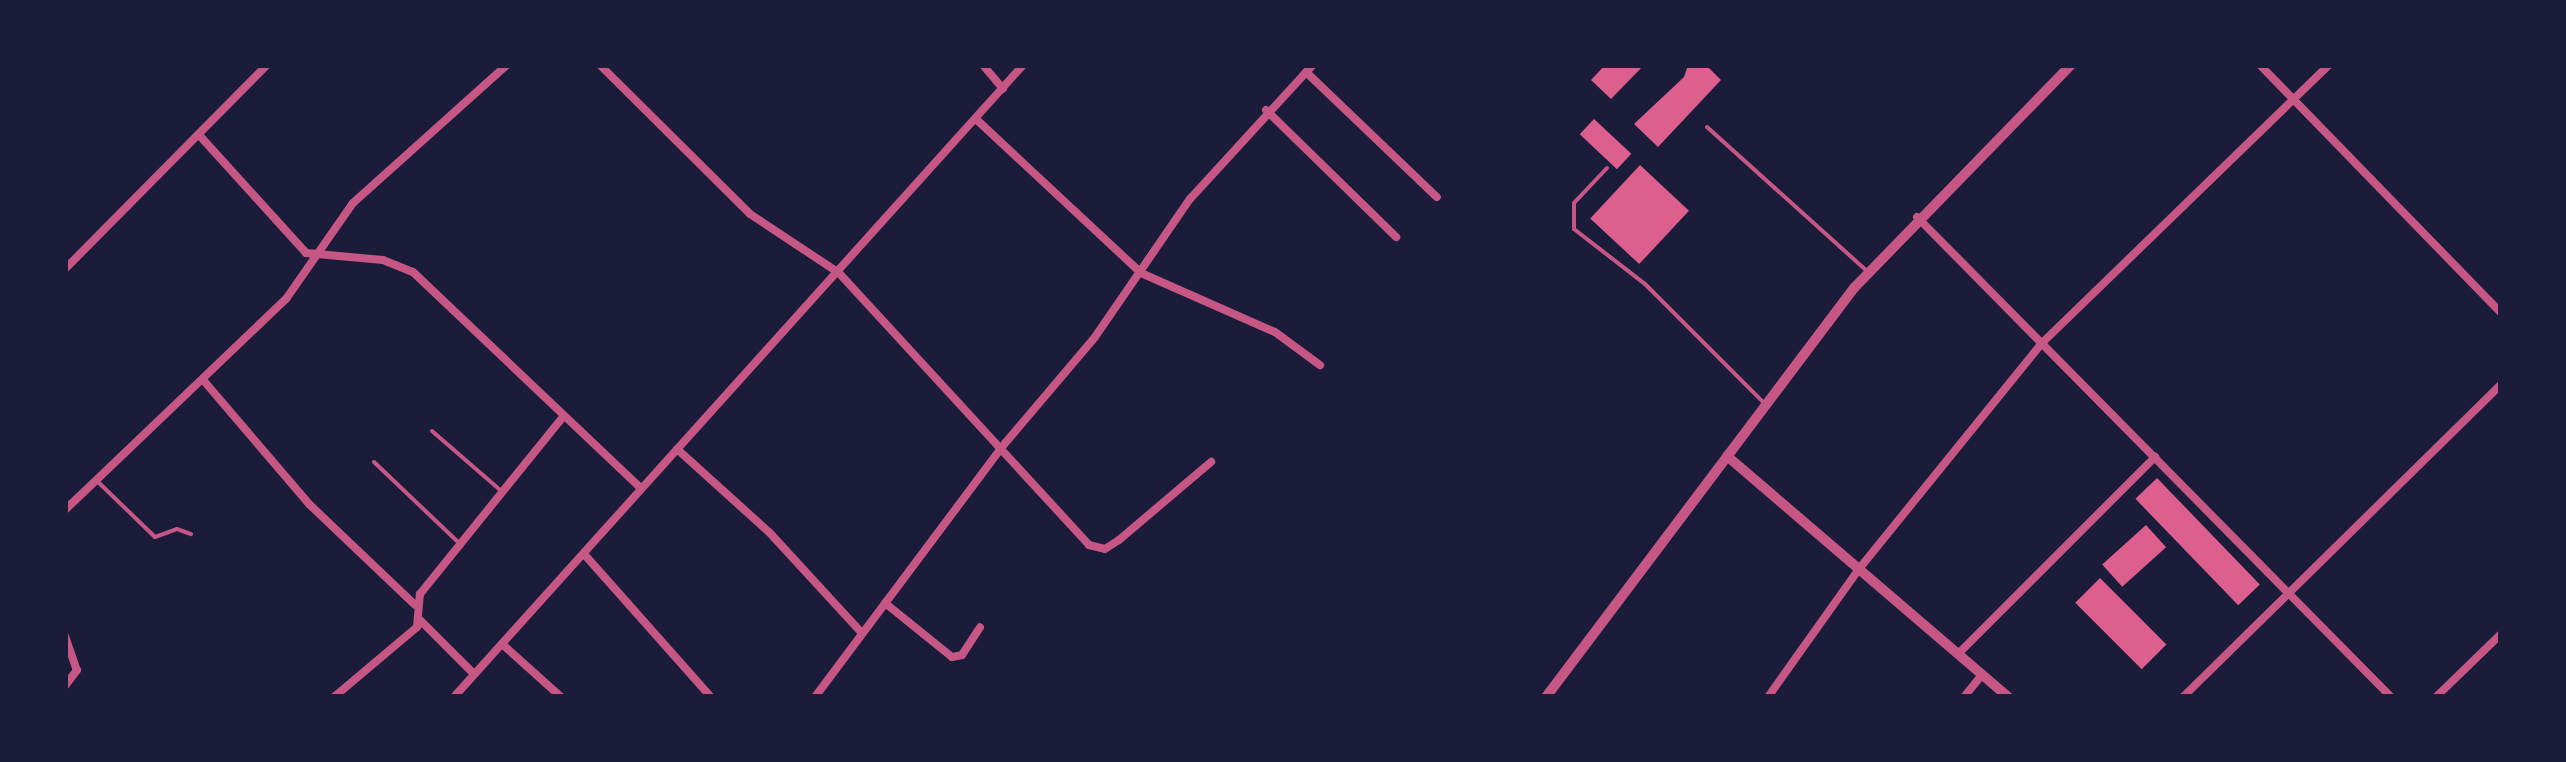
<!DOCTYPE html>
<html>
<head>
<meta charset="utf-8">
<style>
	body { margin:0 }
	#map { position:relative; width:2566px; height:762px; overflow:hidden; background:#1b1b3a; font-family:Lato,sans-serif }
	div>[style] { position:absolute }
	.building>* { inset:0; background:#dd5f8e; transform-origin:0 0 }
	.service>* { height:4px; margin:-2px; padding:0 2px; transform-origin:2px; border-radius:2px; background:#c65784 }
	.minor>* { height:8px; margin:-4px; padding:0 4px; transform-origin:4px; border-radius:4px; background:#c65784 }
	.tertiary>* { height:10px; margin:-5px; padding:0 5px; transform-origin:5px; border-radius:5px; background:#c65784 }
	span { translate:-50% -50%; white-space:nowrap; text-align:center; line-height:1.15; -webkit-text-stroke:10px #1b1b3a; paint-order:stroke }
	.frame { position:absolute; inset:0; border:68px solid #1b1b3a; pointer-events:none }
</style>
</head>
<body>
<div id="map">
	<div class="building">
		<i style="clip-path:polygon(1605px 65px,1644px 65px,1611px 99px,1591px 80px)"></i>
		<i style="clip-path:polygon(1688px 65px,1706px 65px,1721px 80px,1658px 147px,1634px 124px,1684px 77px)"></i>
		<i style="left:1594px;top:119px;width:51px;height:21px;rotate:43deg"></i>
		<i style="left:1640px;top:165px;width:67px;height:73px;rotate:43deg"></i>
		<i style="left:2157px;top:478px;width:148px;height:30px;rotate:46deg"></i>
		<i style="left:2146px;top:525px;width:30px;height:59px;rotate:48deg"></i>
		<i style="left:2100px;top:578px;width:94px;height:35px;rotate:45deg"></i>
	</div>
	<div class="service">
		<i style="left:1707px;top:127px;width:217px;rotate:42deg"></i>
		<i style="left:1607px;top:168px;width:48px;rotate:133.3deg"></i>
		<i style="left:1574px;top:203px;width:26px;rotate:90deg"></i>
		<i style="left:1574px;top:229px;width:90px;rotate:37.8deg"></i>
		<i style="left:1645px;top:284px;width:171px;rotate:45deg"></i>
		<i style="left:432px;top:431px;width:89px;rotate:40.9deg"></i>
		<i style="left:374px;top:462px;width:116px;rotate:43.6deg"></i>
		<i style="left:96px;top:480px;width:82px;rotate:44deg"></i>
		<i style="left:155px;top:537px;width:23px;rotate:-20deg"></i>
		<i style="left:177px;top:529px;width:15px;rotate:20deg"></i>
	</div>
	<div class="minor">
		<i style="left:600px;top:65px;width:211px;rotate:44.8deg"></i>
		<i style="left:750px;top:214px;width:107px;rotate:33.5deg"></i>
		<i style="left:839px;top:273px;width:369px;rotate:47.4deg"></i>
		<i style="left:1089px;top:545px;width:16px;rotate:14deg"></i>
		<i style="left:1105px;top:549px;width:17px;rotate:-33deg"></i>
		<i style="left:1119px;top:540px;width:121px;rotate:-40.3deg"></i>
		<i style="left:983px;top:65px;width:31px;rotate:50deg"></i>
		<i style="left:2260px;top:65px;width:346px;rotate:45.8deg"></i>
		<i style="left:1306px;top:72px;width:181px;rotate:43.7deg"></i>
		<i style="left:1266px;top:110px;width:182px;rotate:44.3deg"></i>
		<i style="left:977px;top:120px;width:224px;rotate:43deg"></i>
		<i style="left:1141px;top:273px;width:146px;rotate:23.8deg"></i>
		<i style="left:1275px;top:332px;width:56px;rotate:36.3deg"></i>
		<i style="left:200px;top:136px;width:158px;rotate:47.8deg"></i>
		<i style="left:306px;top:253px;width:77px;rotate:5.2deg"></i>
		<i style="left:383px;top:260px;width:32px;rotate:22deg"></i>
		<i style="left:413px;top:272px;width:314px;rotate:43.5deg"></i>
		<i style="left:1917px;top:217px;width:675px;rotate:45.36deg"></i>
		<i style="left:65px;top:269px;width:287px;rotate:-45.3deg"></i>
		<i style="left:204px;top:381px;width:162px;rotate:49.5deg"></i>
		<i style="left:309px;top:504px;width:146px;rotate:43.6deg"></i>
		<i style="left:677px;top:449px;width:124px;rotate:42.1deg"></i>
		<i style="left:769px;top:532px;width:137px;rotate:47.4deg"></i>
		<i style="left:65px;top:510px;width:306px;rotate:-43.7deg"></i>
		<i style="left:286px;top:299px;width:117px;rotate:-55.1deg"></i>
		<i style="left:353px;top:203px;width:207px;rotate:-41.9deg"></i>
		<i style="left:584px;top:554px;width:191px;rotate:48.4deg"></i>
		<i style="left:885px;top:603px;width:86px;rotate:38.9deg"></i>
		<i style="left:952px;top:657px;width:10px;rotate:-11deg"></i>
		<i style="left:962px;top:655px;width:33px;rotate:-57deg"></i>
		<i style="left:418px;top:618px;width:79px;rotate:45deg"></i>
		<i style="left:65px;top:636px;width:36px;rotate:71deg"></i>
		<i style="left:77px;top:670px;width:20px;rotate:127deg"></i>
		<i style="left:502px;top:644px;width:79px;rotate:41.9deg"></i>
		<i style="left:1958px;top:654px;width:279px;rotate:-45deg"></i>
		<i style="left:334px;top:697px;width:109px;rotate:-40.1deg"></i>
		<i style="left:417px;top:627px;width:33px;rotate:-85deg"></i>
		<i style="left:420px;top:594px;width:225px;rotate:-51.1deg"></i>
		<i style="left:454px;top:697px;width:850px;rotate:-48deg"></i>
		<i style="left:815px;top:697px;width:311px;rotate:-53.2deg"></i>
		<i style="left:1001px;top:448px;width:145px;rotate:-49.7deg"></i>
		<i style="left:1095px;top:337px;width:168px;rotate:-55.5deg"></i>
		<i style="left:1190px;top:199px;width:182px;rotate:-47.5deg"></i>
		<i style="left:1768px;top:697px;width:157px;rotate:-54.6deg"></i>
		<i style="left:1859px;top:569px;width:291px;rotate:-51deg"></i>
		<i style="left:2042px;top:343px;width:400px;rotate:-44.1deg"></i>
		<i style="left:1964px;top:697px;width:28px;rotate:-51deg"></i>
		<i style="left:2183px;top:697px;width:446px;rotate:-44.5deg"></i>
		<i style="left:2436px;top:697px;width:91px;rotate:-44.1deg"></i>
	</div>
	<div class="tertiary">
		<i style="left:1727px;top:456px;width:370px;rotate:40.6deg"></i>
		<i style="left:1546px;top:697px;width:512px;rotate:-53.02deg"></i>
		<i style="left:1854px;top:288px;width:311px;rotate:-45.8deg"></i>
	</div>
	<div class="frame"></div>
</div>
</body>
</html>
